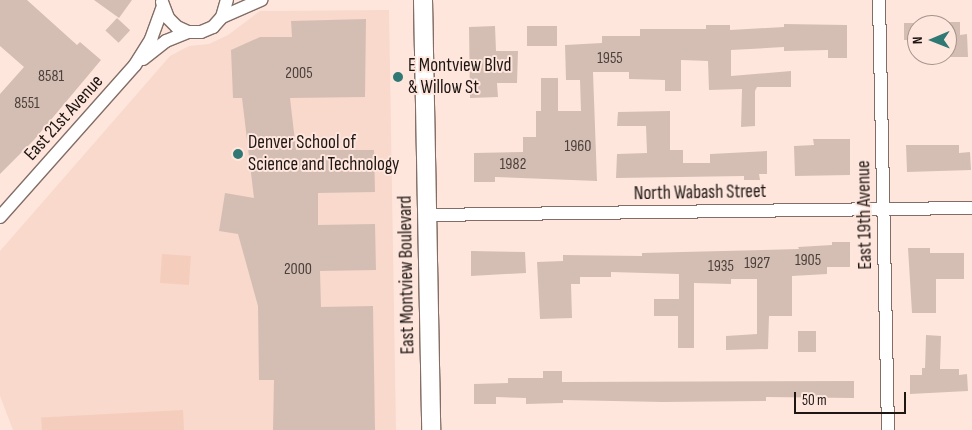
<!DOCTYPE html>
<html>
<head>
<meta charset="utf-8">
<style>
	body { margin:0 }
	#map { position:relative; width:972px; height:430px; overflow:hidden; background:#fee6dd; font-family:"Sofia Sans Condensed",sans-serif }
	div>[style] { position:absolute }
	.built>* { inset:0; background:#f8d9cc }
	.green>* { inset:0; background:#f5cdbd; transform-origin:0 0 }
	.building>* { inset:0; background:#d4beb4; transform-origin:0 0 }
	.roads { filter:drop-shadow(1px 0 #826e66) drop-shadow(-1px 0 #826e66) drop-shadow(0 1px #826e66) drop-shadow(0 -1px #826e66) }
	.street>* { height:12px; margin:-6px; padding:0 6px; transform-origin:6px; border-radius:6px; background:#fff }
	.secondary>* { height:18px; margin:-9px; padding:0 9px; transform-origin:9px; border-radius:9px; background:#fff }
	.dots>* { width:14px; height:14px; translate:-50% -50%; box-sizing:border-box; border:2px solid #fee6dd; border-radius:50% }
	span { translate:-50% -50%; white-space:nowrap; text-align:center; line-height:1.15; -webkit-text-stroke:4px #fee6dd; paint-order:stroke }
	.number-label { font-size:16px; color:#4c403b }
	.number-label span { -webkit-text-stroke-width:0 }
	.poi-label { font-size:19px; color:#1e1613 }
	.left { translate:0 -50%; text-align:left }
	.street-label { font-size:19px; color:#1e1613 }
	.north { position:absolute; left:907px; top:15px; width:50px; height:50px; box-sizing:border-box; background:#fee6dd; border:1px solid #a4938c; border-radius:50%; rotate:269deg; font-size:14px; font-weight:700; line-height:20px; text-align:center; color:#1e1613 }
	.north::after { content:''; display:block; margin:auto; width:18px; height:22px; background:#307873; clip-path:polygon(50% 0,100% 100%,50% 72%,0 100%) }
	.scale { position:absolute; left:794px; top:392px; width:112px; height:22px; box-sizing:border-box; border:2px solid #1e1613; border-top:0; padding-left:6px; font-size:15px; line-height:18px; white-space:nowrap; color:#1e1613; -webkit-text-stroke:4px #fee6dd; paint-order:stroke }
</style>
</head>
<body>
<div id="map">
	<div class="built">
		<i style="clip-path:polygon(389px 10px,396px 430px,13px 430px,0 396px,0 251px,170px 56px,189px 46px,209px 44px,228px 35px,260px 11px)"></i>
	</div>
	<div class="green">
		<i style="left:162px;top:254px;width:29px;height:29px;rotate:4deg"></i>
		<i style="left:183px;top:410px;width:20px;height:142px;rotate:87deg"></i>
	</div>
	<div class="building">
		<i style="clip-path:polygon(0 0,27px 0,77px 45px,80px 42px,101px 60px,34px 140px,0 174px,0 94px,24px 67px,0 46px)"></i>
		<i style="clip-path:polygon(94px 0,132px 0,119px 18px)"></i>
		<i style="left:117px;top:18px;width:18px;height:17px;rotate:43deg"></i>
		<i style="clip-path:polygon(366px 19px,365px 97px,290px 98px,296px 150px,374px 150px,375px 192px,318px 193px,318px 225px,375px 224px,376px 270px,320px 271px,321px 307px,373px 306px,375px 430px,273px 430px,274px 380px,259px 380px,258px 306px,238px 234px,219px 231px,225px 193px,254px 198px,242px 98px,233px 98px,231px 50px,260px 37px,292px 37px,291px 21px)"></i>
		<i style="clip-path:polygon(947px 22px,960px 22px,960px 35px,967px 34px,968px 57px,950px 57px)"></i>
		<i style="left:904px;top:23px;width:13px;height:17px"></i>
		<i style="clip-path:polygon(784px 24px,847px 25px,847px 58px,828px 58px,828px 50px,784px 51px,784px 47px,731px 50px,731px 76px,791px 71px,791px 87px,757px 87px,755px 91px,755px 126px,741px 127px,742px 89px,709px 90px,708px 61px,681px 60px,681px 91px,665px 91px,665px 80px,629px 79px,629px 72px,593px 72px,597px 181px,495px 177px,495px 182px,474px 182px,474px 153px,523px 152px,523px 137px,536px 137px,536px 111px,541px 111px,541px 78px,558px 78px,558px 111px,581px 111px,580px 80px,566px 80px,565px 45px,602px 43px,602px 36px,640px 36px,640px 29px,706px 29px,706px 25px,730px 25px,730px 30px,784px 27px)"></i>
		<i style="clip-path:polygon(495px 26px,496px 51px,518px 51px,517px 83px,497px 83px,498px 97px,470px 98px,469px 27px)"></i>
		<i style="left:527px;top:26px;width:30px;height:20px"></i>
		<i style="clip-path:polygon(670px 111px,670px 150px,683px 150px,683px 163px,710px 163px,710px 154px,767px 151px,767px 174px,759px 174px,760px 180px,744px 180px,744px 176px,616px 178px,617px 154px,647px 153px,646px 126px,617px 126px,618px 112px)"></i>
		<i style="clip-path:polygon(813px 139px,850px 139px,850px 175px,795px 176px,794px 146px,814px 145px)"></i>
		<i style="clip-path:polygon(906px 145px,959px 145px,959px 153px,970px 152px,971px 170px,907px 172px)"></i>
		<i style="clip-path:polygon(832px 242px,850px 242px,850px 267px,827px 267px,827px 274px,792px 276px,792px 316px,769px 316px,768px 349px,726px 350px,726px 336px,757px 334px,757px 279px,731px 279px,731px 284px,694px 283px,694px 348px,678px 348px,678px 316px,654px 316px,654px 299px,679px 299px,679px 274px,611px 272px,611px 277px,580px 277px,580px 284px,571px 284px,572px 318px,540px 319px,537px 262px,563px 261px,563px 255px,642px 256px,642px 253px,799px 249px,798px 247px,832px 245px)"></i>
		<i style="clip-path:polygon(908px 248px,930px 248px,930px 253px,964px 253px,964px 279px,936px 279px,936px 313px,912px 313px)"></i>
		<i style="clip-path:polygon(471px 251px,525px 252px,526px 273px,471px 276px)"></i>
		<i style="left:798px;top:331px;width:18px;height:21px"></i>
		<i style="clip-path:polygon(926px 335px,941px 336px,940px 369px,959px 369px,959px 375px,967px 374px,968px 391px,910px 394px,910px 375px,922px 375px,922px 368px,925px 368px)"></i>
		<i style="clip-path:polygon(543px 371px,562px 371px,562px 382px,854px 381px,854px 398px,766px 397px,766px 401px,663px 402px,563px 400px,563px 403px,526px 404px,526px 398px,496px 397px,496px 404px,474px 404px,474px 384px,508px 383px,508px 378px,543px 378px)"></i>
	</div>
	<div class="roads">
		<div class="street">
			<i style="left:879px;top:0;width:430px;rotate:88.8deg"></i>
			<i style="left:162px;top:2px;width:17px;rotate:69deg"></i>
			<i style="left:168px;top:18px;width:13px;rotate:45deg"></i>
			<i style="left:177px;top:27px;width:12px;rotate:24deg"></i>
			<i style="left:188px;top:32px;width:13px"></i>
			<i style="left:201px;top:32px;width:13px;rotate:-23deg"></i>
			<i style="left:213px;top:27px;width:13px;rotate:-48deg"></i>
			<i style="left:222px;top:17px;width:18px;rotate:-74deg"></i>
			<i style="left:222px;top:17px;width:43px;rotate:-23.6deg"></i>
			<i style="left:143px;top:59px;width:29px;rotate:-38deg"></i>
			<i style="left:166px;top:41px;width:24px;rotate:-22deg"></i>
			<i style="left:427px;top:215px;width:545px;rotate:-0.74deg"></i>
			<i style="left:0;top:217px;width:203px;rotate:-48.4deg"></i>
			<i style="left:135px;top:65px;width:31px;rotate:-58deg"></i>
			<i style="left:151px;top:39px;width:35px;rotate:-70deg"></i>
		</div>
		<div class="secondary">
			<i style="left:423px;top:0;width:430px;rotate:88.9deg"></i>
		</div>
	</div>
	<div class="dots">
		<i style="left:398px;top:77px;background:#307873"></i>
		<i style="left:238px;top:154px;background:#307873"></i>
	</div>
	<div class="number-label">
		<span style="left:610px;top:59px">1955</span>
		<span style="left:299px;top:74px">2005</span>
		<span style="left:51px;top:77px">8581</span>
		<span style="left:27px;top:104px">8551</span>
		<span style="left:578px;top:147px">1960</span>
		<span style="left:513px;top:165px">1982</span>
		<span style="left:808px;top:261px">1905</span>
		<span style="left:757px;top:264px">1927</span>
		<span style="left:721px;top:267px">1935</span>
		<span style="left:298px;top:270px">2000</span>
	</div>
	<div class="poi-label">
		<span class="left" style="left:408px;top:77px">E Montview Blvd<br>&amp; Willow St</span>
		<span class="left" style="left:248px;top:154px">Denver School of<br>Science and Technology</span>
	</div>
	<div class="street-label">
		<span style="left:64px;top:118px;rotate:-48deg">East 21st Avenue</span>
		<span style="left:700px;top:193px;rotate:-1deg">North Wabash Street</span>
		<span style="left:865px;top:215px;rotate:-91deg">East 19th Avenue</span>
		<span style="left:407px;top:275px;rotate:-91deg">East Montview Boulevard</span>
	</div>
	<div class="north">N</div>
	<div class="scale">50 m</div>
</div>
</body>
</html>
